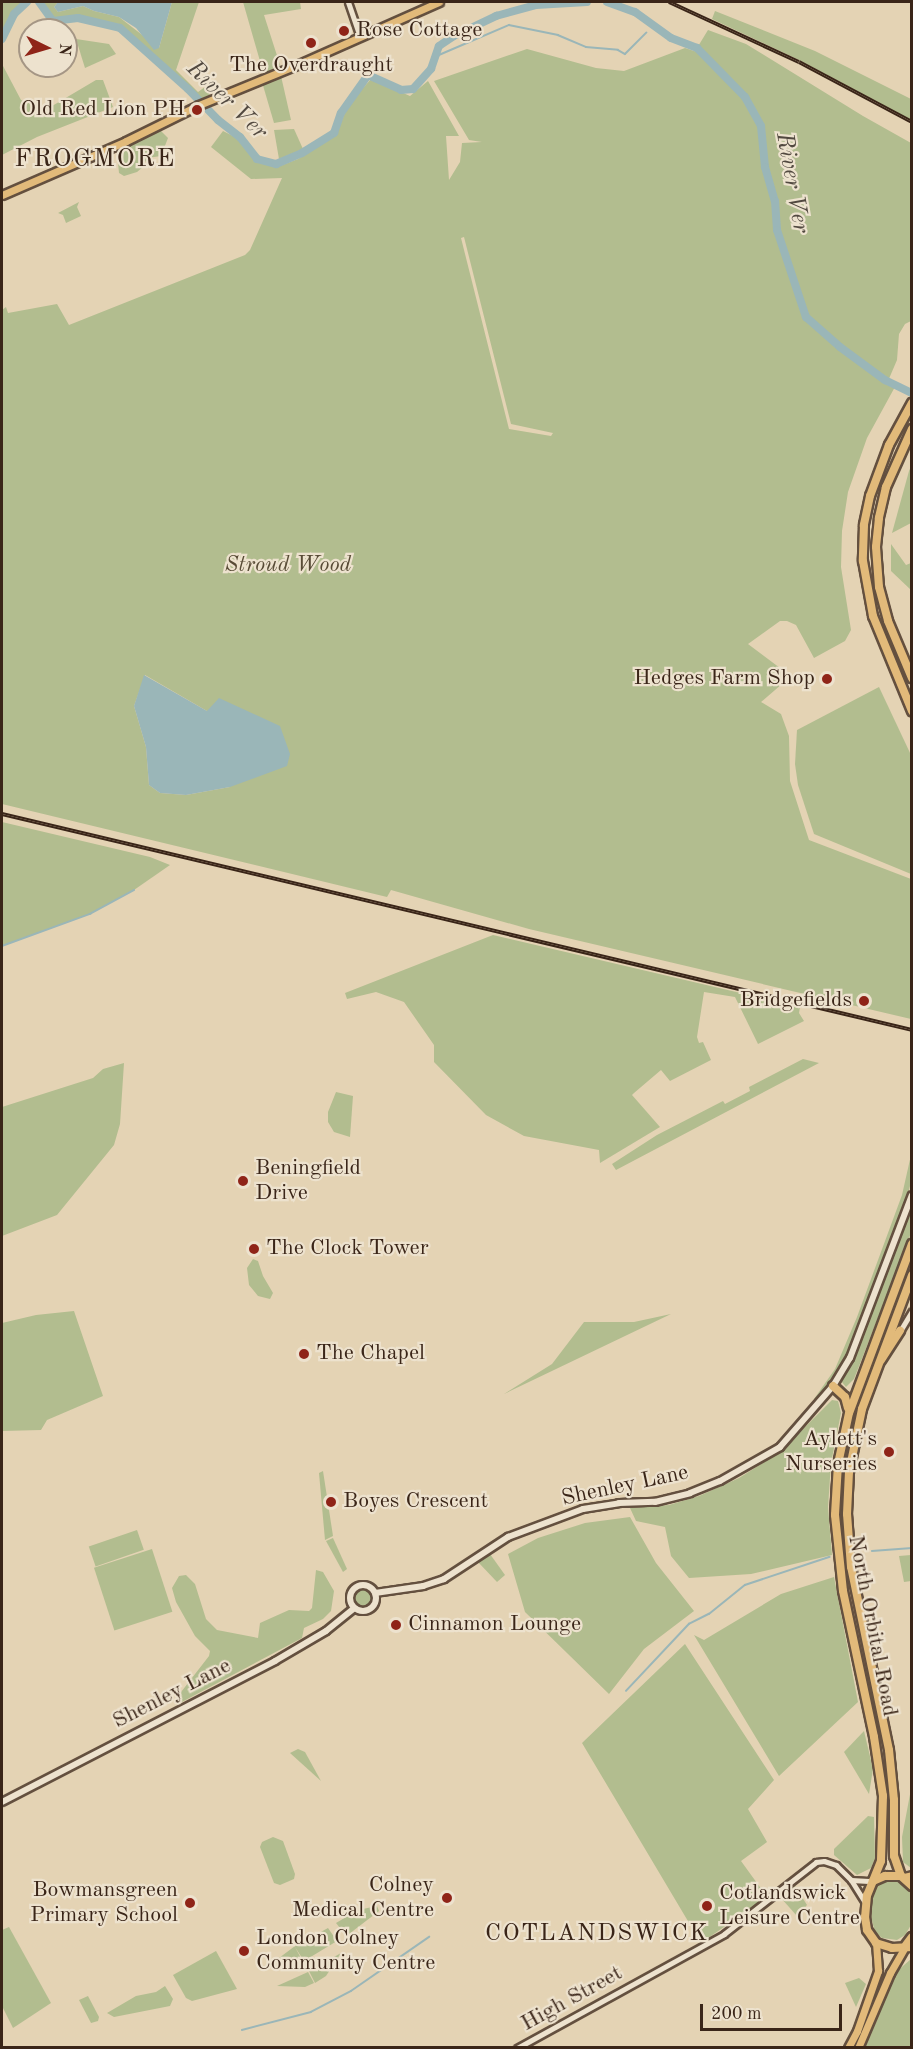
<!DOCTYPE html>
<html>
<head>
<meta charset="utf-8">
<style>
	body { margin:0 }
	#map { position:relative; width:913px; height:2049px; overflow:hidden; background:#e4d3b4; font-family:"Old Standard TT",serif }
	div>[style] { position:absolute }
	.green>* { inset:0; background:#b2bd8f; transform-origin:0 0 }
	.round { border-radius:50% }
	.water>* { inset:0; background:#9ab6b8 }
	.stream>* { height:1.5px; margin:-0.75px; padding:0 0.75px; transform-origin:0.75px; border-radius:0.75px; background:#9ab6b8 }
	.river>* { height:8px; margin:-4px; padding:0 4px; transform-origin:4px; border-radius:4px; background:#9ab6b8 }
	.roads { filter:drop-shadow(2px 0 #64503f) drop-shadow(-2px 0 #64503f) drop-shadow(0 2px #64503f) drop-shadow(0 -2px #64503f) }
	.tertiary>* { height:5px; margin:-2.5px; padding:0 2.5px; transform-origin:2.5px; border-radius:2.5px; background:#ede2ce }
	.secondary>* { height:6px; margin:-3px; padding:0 3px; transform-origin:3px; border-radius:3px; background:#ede2ce }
	.secondary>.ring { margin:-3px; padding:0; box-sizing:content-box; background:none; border:6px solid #ede2ce; border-radius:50% }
	.primary>* { height:7px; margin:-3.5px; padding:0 3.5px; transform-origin:3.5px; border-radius:3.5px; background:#e2ba7a }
	.trunk>* { height:8px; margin:-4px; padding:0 4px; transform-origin:4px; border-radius:4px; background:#e2ba7a }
	.rail>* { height:4px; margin-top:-2px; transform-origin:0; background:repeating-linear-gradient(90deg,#ede2ce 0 4.5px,#3a2518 0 9px); box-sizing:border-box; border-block:2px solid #3a2518 }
	.dots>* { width:16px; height:16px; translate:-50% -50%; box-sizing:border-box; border:3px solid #ede2ce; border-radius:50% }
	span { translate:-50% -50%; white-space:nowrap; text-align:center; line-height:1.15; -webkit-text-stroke:4.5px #ede2ce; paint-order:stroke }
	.poi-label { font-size:22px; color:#3a2518 }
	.left { translate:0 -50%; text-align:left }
	.right { translate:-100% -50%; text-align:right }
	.park-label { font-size:22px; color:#584b36; font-style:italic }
	.street-label { font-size:22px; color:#3a2518 }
	.water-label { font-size:24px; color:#524940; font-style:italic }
	.neighbourhood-label { font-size:24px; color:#3a2518; letter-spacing:1.5px }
	.quarter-label { font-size:26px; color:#3a2518; letter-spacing:1.5px }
	.frame { position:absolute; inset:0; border:3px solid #3a2518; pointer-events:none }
	.north { position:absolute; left:18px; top:18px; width:60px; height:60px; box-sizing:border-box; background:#ede2ce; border:2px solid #a59685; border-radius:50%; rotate:95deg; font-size:16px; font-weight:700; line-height:24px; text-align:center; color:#3a2518 }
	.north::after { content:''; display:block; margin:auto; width:21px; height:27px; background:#8f2418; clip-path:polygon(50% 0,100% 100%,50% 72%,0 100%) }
	.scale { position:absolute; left:700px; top:2004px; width:142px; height:27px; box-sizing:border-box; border:3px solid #3a2518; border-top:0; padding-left:8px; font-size:18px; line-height:21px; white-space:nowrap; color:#3a2518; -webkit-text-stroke:4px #ede2ce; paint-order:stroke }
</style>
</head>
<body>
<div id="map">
	<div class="green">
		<i style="clip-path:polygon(2px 2px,23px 2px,13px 14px,2px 36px)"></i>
		<i style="clip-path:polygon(42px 2px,58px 2px,54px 7px,58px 12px,83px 6px,94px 11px,119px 17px,159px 48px,172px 2px,199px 2px,176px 70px,198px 92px,205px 87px,210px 95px,200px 99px,118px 24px,75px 17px,56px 20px,47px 13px)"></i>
		<i style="clip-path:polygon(243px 2px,300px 2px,301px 9px,264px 15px,281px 68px,264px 75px)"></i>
		<i style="clip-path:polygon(715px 11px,815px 51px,911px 99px,911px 120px,799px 60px,712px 19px)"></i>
		<i style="clip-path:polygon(evenodd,708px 30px,746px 44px,863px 116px,911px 143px,911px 321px,905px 324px,899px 334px,897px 360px,888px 381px,896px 385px,867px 438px,848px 492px,842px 531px,841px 567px,851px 630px,845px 641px,814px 658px,796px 625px,787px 621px,780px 621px,748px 644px,788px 674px,782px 684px,761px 702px,781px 714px,789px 736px,790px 781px,809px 840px,911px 879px,911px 1019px,529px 929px,391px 890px,387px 897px,2px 804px,2px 310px,6px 307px,8px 313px,57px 304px,69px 325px,245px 255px,250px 250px,282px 178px,251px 179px,211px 147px,223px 131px,237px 138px,261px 163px,280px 166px,298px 159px,335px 136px,349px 104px,371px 79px,410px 96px,428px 81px,459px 136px,446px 136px,449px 180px,460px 162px,462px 143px,482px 142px,469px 140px,434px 81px,527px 49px,596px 68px,624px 71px,685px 48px,703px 54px,697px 48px,708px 30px,464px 237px,511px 424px,553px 433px,551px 436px,509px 429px,461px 238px,464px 237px,708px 30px,145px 675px,207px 711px,230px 787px,186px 795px,160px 793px,149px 785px,146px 747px,134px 706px,145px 675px)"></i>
		<i style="clip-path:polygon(76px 39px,109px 44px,116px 54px,85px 68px)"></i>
		<i style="clip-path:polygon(2px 64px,21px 100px,47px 109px,96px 80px,103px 80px,113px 107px,37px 137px,2px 155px)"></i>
		<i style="clip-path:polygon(281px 76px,291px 120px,274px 123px,262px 82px)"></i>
		<i style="clip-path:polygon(294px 129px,303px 149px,279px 159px,274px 130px)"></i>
		<i style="clip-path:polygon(160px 130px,168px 138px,161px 156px,147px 158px,143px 167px,137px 172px,124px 176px,119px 173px,117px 153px)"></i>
		<i style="clip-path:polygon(79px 202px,77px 207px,81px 216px,66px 223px,63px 215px,58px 213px)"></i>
		<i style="clip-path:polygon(911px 466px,911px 523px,892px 533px,909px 471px)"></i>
		<i style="clip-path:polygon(891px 544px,906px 565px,911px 563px,911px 590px,891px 571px)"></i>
		<i style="clip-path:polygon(879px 687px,911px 755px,911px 874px,814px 834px,798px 785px,795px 764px,797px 730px)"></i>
		<i style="clip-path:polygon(2px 822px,150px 857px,170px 865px,134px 890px,90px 914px,2px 946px)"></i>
		<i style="clip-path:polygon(493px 935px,800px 1007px,799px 1013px,804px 1021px,758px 1044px,735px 997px,704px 992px,697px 1037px,699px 1043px,703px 1042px,711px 1060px,670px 1081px,661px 1070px,634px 1093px,632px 1095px,660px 1127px,600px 1163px,599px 1150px,524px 1136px,486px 1115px,434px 1062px,434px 1045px,404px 1002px,376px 992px,347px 999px,345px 993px)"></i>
		<i style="clip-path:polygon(803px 1059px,819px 1063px,616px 1170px,612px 1164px,657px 1135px,723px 1101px,725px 1104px,750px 1091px,749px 1087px)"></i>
		<i style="clip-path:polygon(124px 1063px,120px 1124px,114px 1145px,57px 1215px,2px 1236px,2px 1107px,93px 1078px,103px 1069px)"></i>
		<i style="clip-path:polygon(336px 1092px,353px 1096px,350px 1137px,334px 1132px,328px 1122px,328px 1112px)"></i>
		<i style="clip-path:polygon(911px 1155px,911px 1182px,908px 1194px,863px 1321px,843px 1363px,817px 1401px,814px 1399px,835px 1369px,857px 1317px,902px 1195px)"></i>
		<i style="clip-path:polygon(911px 1203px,911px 1233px,854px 1379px,846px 1387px,841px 1381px,857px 1351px)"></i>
		<i style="clip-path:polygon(253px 1259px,258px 1261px,263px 1276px,273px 1293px,270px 1299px,258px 1296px,249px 1285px,247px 1268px)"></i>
		<i style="clip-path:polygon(74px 1311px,103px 1396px,47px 1420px,41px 1430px,2px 1431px,2px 1323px,36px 1315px)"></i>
		<i style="clip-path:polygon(671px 1314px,504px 1394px,552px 1364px,584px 1322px,634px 1322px)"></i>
		<i style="clip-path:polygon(832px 1400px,838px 1401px,841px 1413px,831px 1463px,828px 1507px,832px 1555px,751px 1574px,689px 1578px,671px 1556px,665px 1527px,636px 1521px,630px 1508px,669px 1505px,699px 1496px,739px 1478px,780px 1452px)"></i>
		<i style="clip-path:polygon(323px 1471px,333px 1536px,325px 1540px,319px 1473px)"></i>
		<i style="clip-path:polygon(630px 1517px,656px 1563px,694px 1611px,644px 1649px,609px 1694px,525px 1612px,508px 1554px,538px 1538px,585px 1523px)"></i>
		<i style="left:137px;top:1530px;width:21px;height:51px;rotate:71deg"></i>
		<i style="clip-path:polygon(333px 1538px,347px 1569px,343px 1572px,326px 1541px)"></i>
		<i style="left:152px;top:1549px;width:66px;height:61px;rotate:72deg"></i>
		<i style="clip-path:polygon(490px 1554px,505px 1575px,497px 1582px,478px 1562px)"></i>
		<i style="clip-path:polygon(911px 1555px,911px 1581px,904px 1582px,899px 1556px)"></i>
		<i style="clip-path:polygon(316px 1570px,323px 1572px,334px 1591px,331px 1611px,323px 1619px,304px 1628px,302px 1638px,180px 1703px,178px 1696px,209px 1656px,210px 1651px,195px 1636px,176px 1602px,172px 1588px,179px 1576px,186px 1575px,195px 1584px,206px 1619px,217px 1630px,258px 1638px,260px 1623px,289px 1610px,309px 1611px,312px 1608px)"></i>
		<i style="clip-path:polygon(834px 1577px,858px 1702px,779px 1776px,694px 1635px,704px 1640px,781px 1594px)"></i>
		<i class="round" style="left:354px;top:1589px;width:18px;height:18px"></i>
		<i style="clip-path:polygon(685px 1644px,774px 1780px,748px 1809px,767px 1842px,741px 1861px,767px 1897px,701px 1943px,582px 1743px)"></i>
		<i style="clip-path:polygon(864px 1731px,873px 1769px,869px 1794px,844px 1752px)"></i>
		<i style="clip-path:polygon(298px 1749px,305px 1752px,321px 1781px,290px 1753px)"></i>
		<i style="clip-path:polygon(911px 1789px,912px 1868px,911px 1868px,903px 1862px,902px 1837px)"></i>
		<i style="clip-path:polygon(868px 1816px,874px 1817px,875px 1858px,871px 1868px,857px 1875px,834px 1855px,834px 1849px)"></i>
		<i style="clip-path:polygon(273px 1837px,283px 1841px,295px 1874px,294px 1879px,280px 1885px,274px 1883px,260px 1847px,262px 1842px)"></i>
		<i style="clip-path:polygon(888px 1878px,896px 1878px,904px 1883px,911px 1894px,911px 1925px,905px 1935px,897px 1940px,882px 1938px,875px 1932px,871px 1917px,873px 1892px,881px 1880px)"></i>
		<i style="clip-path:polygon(795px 1886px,807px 1905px,797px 1916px,781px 1898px)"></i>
		<i style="clip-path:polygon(377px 1906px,379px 1911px,349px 1934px,344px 1933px,336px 1923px,358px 1910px)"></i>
		<i style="clip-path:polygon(9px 1927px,51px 2003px,13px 2028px,2px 2006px,2px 1930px)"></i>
		<i style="clip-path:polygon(328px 1928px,337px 1941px,304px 1961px,295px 1947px,303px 1962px,285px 1970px,279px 1958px,295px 1946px)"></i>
		<i style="clip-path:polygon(216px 1951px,237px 1989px,192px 2001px,186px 1998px,173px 1975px)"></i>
		<i style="clip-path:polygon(341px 1953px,326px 1976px,315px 1983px,309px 1971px)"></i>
		<i style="clip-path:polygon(911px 1959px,911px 2047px,863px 2047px,876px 2022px,895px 1973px)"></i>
		<i style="clip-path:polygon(308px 1972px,314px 1983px,305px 1987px,277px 1986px)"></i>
		<i style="clip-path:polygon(859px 1978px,866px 1984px,856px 2007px,845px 1983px)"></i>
		<i style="clip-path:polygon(165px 1986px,173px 1999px,170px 2006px,114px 2017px,107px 2013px,136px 1996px,156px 1992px)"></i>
		<i style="clip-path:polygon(88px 1996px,99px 2017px,98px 2021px,91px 2023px,79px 2000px)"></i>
	</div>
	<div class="water">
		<i style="clip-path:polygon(58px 2px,172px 2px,159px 48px,154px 50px,136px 28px,119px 17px,94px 11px,83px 6px,58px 12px,54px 7px)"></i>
		<i style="clip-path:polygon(144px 675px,207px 711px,219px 698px,280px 726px,290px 754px,287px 766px,230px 787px,186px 795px,160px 793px,149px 785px,146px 747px,134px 706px)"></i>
	</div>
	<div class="stream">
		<i style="left:431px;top:69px;width:16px;rotate:-60deg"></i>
		<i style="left:439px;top:55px;width:76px;rotate:-23.2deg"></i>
		<i style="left:509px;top:25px;width:50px;rotate:11.5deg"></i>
		<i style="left:558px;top:35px;width:30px;rotate:23deg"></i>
		<i style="left:586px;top:47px;width:32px;rotate:5deg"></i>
		<i style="left:618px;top:50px;width:8px;rotate:30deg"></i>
		<i style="left:625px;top:54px;width:30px;rotate:-45deg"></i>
		<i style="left:2px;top:946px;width:94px;rotate:-20deg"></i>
		<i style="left:90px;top:914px;width:50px;rotate:-28.6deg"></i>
		<i style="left:872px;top:1551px;width:40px;rotate:-4.3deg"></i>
		<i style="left:626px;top:1691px;width:92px;rotate:-46.8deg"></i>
		<i style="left:689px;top:1624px;width:22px;rotate:-27deg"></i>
		<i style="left:709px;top:1614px;width:46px;rotate:-38.9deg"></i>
		<i style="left:745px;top:1585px;width:89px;rotate:-18.4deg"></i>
		<i style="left:242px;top:2030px;width:71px;rotate:-14.6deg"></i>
		<i style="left:311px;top:2012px;width:45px;rotate:-27.7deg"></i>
		<i style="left:351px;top:1991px;width:95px;rotate:-34.7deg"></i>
	</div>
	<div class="river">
		<i style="left:39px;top:2px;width:24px;rotate:54deg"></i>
		<i style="left:53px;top:21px;width:25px;rotate:-7deg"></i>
		<i style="left:78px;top:18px;width:43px;rotate:13.4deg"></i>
		<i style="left:120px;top:28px;width:91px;rotate:41.9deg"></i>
		<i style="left:188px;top:89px;width:43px;rotate:45.9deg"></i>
		<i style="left:218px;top:120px;width:28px;rotate:38deg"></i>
		<i style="left:240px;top:137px;width:28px;rotate:52deg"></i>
		<i style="left:257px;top:159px;width:20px;rotate:15deg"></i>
		<i style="left:276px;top:164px;width:28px;rotate:-23deg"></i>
		<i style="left:302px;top:153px;width:38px;rotate:-32deg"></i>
		<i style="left:334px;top:133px;width:21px;rotate:-71deg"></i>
		<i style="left:341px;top:113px;width:47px;rotate:-54.6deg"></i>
		<i style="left:368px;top:75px;width:36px;rotate:24deg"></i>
		<i style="left:401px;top:90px;width:12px;rotate:-5deg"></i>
		<i style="left:413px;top:89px;width:27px;rotate:-48deg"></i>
		<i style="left:431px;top:69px;width:24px;rotate:-71deg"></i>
		<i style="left:439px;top:46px;width:18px;rotate:-34deg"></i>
		<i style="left:454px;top:36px;width:47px;rotate:-25.5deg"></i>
		<i style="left:496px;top:16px;width:41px;rotate:-15.4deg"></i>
		<i style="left:536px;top:5px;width:51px;rotate:-3.4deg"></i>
		<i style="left:607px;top:2px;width:30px;rotate:20deg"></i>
		<i style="left:635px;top:12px;width:44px;rotate:35.8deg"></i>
		<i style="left:671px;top:38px;width:28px;rotate:21deg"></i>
		<i style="left:697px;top:48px;width:69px;rotate:45.6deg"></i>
		<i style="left:745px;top:97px;width:33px;rotate:61deg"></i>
		<i style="left:761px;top:126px;width:41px;rotate:84.4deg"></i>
		<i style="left:765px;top:167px;width:35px;rotate:74deg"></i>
		<i style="left:775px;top:201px;width:29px;rotate:86deg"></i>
		<i style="left:777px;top:230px;width:92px;rotate:71.6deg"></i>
		<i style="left:806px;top:317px;width:45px;rotate:41.4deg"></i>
		<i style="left:840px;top:347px;width:56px;rotate:36.3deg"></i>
		<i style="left:885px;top:380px;width:30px;rotate:26deg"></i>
		<i style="left:2px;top:39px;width:28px;rotate:-64deg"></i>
		<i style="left:14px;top:14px;width:18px;rotate:-43deg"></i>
	</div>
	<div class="roads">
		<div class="tertiary">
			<i style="left:348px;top:2px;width:37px;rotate:71deg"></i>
			<i style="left:900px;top:1331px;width:23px;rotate:-59deg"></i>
			<i style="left:851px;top:1880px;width:22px;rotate:3deg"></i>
			<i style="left:517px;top:2048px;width:236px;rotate:-28.8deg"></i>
			<i style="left:724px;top:1934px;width:117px;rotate:-38deg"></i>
			<i style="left:816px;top:1862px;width:8px;rotate:-7deg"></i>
			<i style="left:824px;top:1861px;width:13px;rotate:18deg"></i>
			<i style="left:836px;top:1865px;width:21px;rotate:45deg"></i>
			<i style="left:851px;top:1880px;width:26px;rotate:58deg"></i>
		</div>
		<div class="secondary">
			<i class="ring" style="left:350px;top:1585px;width:20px;height:20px"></i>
			<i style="left:375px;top:1593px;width:49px;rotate:-8.3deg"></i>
			<i style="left:423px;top:1586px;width:22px;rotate:-18deg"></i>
			<i style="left:444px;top:1579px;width:77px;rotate:-33.3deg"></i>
			<i style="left:508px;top:1537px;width:80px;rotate:-20.5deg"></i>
			<i style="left:583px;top:1509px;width:36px;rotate:-9deg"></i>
			<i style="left:619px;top:1503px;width:36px;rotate:-2deg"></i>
			<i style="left:655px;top:1502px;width:36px;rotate:-14deg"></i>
			<i style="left:690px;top:1493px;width:32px;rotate:-22deg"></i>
			<i style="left:720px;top:1481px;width:69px;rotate:-29.5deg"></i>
			<i style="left:780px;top:1447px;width:81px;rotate:-49deg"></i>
			<i style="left:833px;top:1386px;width:33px;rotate:-59deg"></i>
			<i style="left:850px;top:1358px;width:174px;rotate:-69.2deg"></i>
			<i style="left:2px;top:1802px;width:307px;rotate:-27.3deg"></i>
			<i style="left:275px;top:1661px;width:59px;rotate:-30.5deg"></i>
			<i style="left:326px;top:1631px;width:36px;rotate:-39deg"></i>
		</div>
		<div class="primary">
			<i style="left:2px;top:195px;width:135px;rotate:-23.5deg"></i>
			<i style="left:126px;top:141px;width:81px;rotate:-26.3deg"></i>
			<i style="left:199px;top:105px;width:108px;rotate:-22.3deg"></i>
			<i style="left:299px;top:64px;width:153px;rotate:-23.9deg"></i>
			<i style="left:904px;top:1877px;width:8px;rotate:-14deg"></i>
			<i style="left:848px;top:2048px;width:19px;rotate:-62deg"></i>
			<i style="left:857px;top:2031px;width:64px;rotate:-70.7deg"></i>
			<i style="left:878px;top:1971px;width:28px;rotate:-94deg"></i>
			<i style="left:858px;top:2048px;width:82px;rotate:-66.9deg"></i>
			<i style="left:890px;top:1973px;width:32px;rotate:-60deg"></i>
		</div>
		<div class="trunk">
			<i style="left:912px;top:403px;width:48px;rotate:118.7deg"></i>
			<i style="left:889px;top:445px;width:54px;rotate:110.4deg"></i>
			<i style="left:870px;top:496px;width:30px;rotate:102deg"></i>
			<i style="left:864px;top:525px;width:36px;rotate:92deg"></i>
			<i style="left:863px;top:561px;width:56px;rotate:79.7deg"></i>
			<i style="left:873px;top:616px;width:103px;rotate:67.7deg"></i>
			<i style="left:912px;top:429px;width:64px;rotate:114.1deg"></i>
			<i style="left:886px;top:487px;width:32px;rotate:103deg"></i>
			<i style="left:879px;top:518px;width:29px;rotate:96deg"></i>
			<i style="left:876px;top:547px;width:40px;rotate:85.7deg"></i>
			<i style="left:879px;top:587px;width:35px;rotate:75deg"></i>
			<i style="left:888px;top:621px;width:62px;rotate:67.2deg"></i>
			<i style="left:912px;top:1244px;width:180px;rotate:110.4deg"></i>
			<i style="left:849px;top:1413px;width:52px;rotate:102.2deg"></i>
			<i style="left:838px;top:1464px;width:51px;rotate:93.4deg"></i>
			<i style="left:835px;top:1515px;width:76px;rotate:84deg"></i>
			<i style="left:843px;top:1591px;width:149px;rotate:78deg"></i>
			<i style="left:874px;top:1737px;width:60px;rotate:81.3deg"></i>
			<i style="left:883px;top:1796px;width:65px;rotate:91.8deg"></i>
			<i style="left:881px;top:1861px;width:37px;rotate:112deg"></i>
			<i style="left:867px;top:1895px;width:22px;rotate:95deg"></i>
			<i style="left:865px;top:1917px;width:13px;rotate:81deg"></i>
			<i style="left:867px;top:1930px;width:16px;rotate:55deg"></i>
			<i style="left:876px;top:1943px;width:17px;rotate:17deg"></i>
			<i style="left:892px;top:1948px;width:20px;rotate:-3deg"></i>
			<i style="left:881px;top:1360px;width:35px;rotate:-57deg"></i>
			<i style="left:833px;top:1386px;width:16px;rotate:43deg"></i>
			<i style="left:845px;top:1397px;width:11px;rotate:75deg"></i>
			<i style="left:901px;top:1876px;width:21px;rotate:-109deg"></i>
			<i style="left:894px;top:1856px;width:56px;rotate:-90deg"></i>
			<i style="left:894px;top:1800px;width:50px;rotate:-95.7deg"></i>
			<i style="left:889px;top:1750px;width:187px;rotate:-101.7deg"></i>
			<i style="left:851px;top:1567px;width:53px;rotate:-94.3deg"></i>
			<i style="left:847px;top:1514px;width:42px;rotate:-87.3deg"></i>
			<i style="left:849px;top:1472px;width:64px;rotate:-78.3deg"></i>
			<i style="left:862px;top:1409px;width:143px;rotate:-69.5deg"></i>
			<i style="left:873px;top:1881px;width:13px;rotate:-23deg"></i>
			<i style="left:885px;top:1876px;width:16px"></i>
			<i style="left:901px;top:1876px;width:15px;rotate:42deg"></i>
			<i style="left:906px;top:1945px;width:10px;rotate:-53deg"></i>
		</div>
	</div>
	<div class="rail">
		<i style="left:669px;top:2px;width:143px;rotate:24.8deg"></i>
		<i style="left:799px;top:62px;width:128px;rotate:28deg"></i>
		<i style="left:2px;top:814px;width:935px;rotate:13.35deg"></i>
	</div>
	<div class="dots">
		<i style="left:344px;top:31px;background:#8f2418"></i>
		<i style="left:311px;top:43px;background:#8f2418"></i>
		<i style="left:197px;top:110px;background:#8f2418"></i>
		<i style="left:827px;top:679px;background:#8f2418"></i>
		<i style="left:864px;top:1001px;background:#8f2418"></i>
		<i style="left:243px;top:1181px;background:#8f2418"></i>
		<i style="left:254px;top:1249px;background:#8f2418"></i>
		<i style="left:304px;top:1354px;background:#8f2418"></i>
		<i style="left:889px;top:1452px;background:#8f2418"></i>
		<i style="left:331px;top:1502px;background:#8f2418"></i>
		<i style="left:396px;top:1625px;background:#8f2418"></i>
		<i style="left:447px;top:1898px;background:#8f2418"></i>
		<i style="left:190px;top:1903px;background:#8f2418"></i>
		<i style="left:707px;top:1906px;background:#8f2418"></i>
		<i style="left:244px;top:1951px;background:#8f2418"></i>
	</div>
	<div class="poi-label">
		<span class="left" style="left:356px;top:31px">Rose Cottage</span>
		<span style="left:311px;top:66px">The Overdraught</span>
		<span class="right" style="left:185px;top:110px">Old Red Lion PH</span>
		<span class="right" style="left:815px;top:679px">Hedges Farm Shop</span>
		<span class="right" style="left:852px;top:1001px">Bridgefields</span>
		<span class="left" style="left:255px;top:1181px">Beningfield<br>Drive</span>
		<span class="left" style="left:266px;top:1249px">The Clock Tower</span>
		<span class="left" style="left:316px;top:1354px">The Chapel</span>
		<span class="right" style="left:877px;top:1452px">Aylett's<br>Nurseries</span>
		<span class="left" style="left:343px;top:1502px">Boyes Crescent</span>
		<span class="left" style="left:408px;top:1625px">Cinnamon Lounge</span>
		<span class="right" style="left:434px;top:1898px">Colney<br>Medical Centre</span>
		<span class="right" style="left:178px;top:1903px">Bowmansgreen<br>Primary School</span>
		<span class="left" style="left:719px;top:1906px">Cotlandswick<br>Leisure Centre</span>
		<span class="left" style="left:256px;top:1951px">London Colney<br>Community Centre</span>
	</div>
	<div class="park-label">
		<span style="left:288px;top:566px">Stroud Wood</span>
	</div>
	<div class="street-label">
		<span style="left:625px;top:1486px;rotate:-12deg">Shenley Lane</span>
		<span style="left:872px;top:1626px;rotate:79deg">North Orbital Road</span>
		<span style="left:172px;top:1694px;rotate:-27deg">Shenley Lane</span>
		<span style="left:572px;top:1999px;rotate:-29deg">High Street</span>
	</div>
	<div class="water-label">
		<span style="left:226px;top:101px;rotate:44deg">River Ver</span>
		<span style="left:791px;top:183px;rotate:80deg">River Ver</span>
	</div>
	<div class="neighbourhood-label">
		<span style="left:597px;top:1935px">COTLANDSWICK</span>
	</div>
	<div class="quarter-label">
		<span style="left:95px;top:160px">FROGMORE</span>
	</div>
	<div class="frame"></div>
	<div class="north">N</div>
	<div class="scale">200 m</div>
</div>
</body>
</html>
